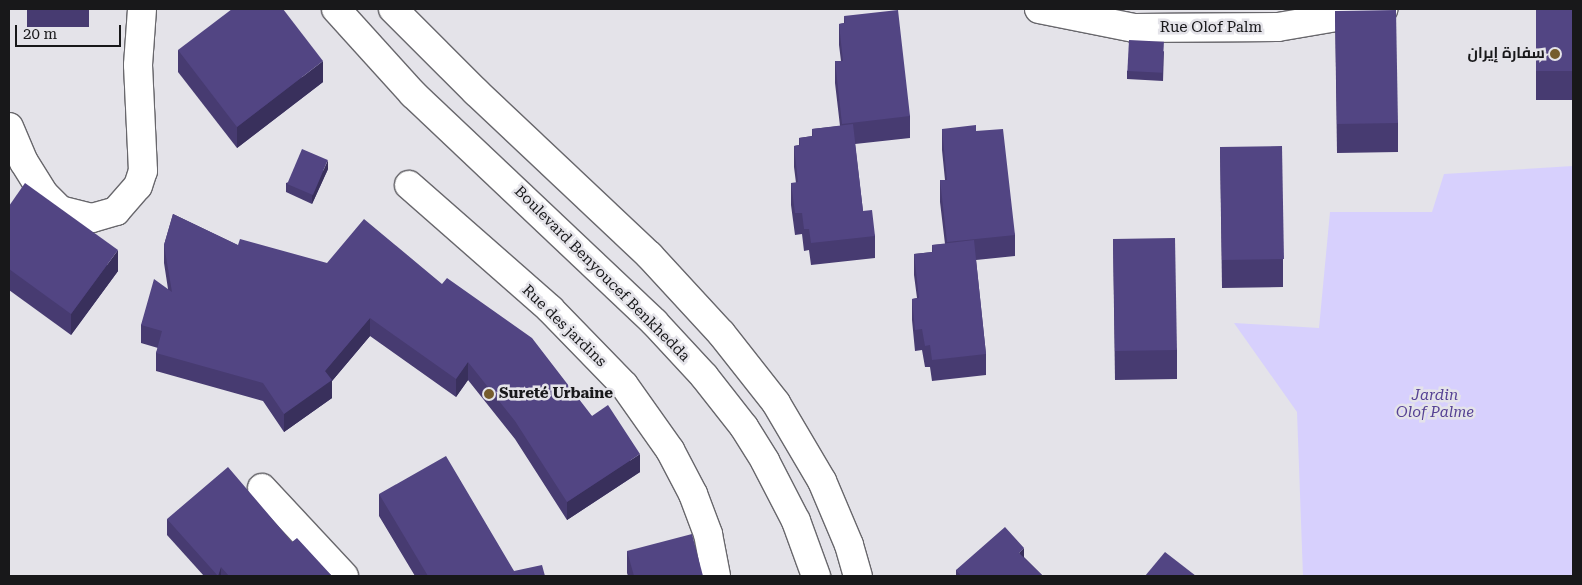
<!DOCTYPE html>
<html>
<head>
<meta charset="utf-8">
<style>
	body { margin:0 }
	#map { position:relative; width:1582px; height:585px; overflow:hidden; background:#e4e3e9; font-family:"Roboto Serif",Cairo,serif }
	div>[style] { position:absolute }
	.green>* { inset:0; background:#d7d0fd }
	.roads { filter:drop-shadow(1px 0 #68676c) drop-shadow(-1px 0 #68676c) drop-shadow(0 1px #68676c) drop-shadow(0 -1px #68676c) }
	.minor>* { height:28px; margin:-14px; padding:0 14px; transform-origin:14px; border-radius:14px; background:#fff }
	.major>* { height:28px; margin:-14px; padding:0 14px; transform-origin:14px; border-radius:14px; background:#fff }
	.wall>* { inset:0; background:#473b71; transform-origin:0 0 }
	.shaded-wall>* { inset:0; background:#39305c }
	.building>* { inset:0; background:#524583; transform-origin:0 0 }
	.dots>* { width:14px; height:14px; translate:-50% -50%; box-sizing:border-box; border:2px solid #e4e3e9; border-radius:50% }
	span { translate:-50% -50%; white-space:nowrap; text-align:center; line-height:1.15; -webkit-text-stroke:5px #e4e3e9; paint-order:stroke }
	.street-label { font-size:15px; color:#18181a }
	.poi-label { font-size:15px; color:#18181a; font-weight:700 }
	.right { translate:-100% -50%; text-align:right }
	.left { translate:0 -50%; text-align:left }
	.park-label { font-size:15px; color:#564294; font-style:italic }
	.frame { position:absolute; inset:0; border:10px solid #18181a; pointer-events:none }
	.scale { position:absolute; left:15px; top:25px; width:106px; height:22px; box-sizing:border-box; border:2px solid #18181a; border-top:0; padding-left:6px; font-size:15px; line-height:18px; white-space:nowrap; color:#18181a; -webkit-text-stroke:4px #e4e3e9; paint-order:stroke }
</style>
</head>
<body>
<div id="map">
	<div class="green">
		<i style="clip-path:polygon(1573px 166px,1573px 576px,1303px 576px,1297px 412px,1234px 323px,1319px 328px,1330px 212px,1432px 212px,1444px 174px)"></i>
	</div>
	<div class="roads">
		<div class="minor">
			<i style="left:1039px;top:9px;width:97px;rotate:11.3deg"></i>
			<i style="left:1134px;top:28px;width:144px;rotate:-0.4deg"></i>
			<i style="left:1278px;top:27px;width:107px;rotate:-9.7deg"></i>
			<i style="left:9px;top:127px;width:38px;rotate:67deg"></i>
			<i style="left:24px;top:162px;width:38px;rotate:58deg"></i>
			<i style="left:44px;top:194px;width:23px;rotate:45deg"></i>
			<i style="left:60px;top:210px;width:33px;rotate:14deg"></i>
			<i style="left:92px;top:218px;width:25px;rotate:-16deg"></i>
			<i style="left:116px;top:211px;width:33px;rotate:-49deg"></i>
			<i style="left:138px;top:186px;width:16px;rotate:-72deg"></i>
			<i style="left:143px;top:171px;width:106px;rotate:-92.7deg"></i>
			<i style="left:138px;top:65px;width:56px;rotate:-85.9deg"></i>
			<i style="left:409px;top:185px;width:188px;rotate:41.3deg"></i>
			<i style="left:550px;top:309px;width:106px;rotate:45.8deg"></i>
			<i style="left:624px;top:385px;width:80px;rotate:54.7deg"></i>
			<i style="left:670px;top:450px;width:50px;rotate:62.4deg"></i>
			<i style="left:693px;top:494px;width:43px;rotate:69.4deg"></i>
			<i style="left:708px;top:534px;width:43px;rotate:79.2deg"></i>
			<i style="left:262px;top:488px;width:120px;rotate:47deg"></i>
		</div>
		<div class="major">
			<i style="left:336px;top:9px;width:115px;rotate:47.8deg"></i>
			<i style="left:413px;top:94px;width:332px;rotate:43.4deg"></i>
			<i style="left:654px;top:322px;width:74px;rotate:47.2deg"></i>
			<i style="left:704px;top:376px;width:65px;rotate:51.9deg"></i>
			<i style="left:744px;top:427px;width:40px;rotate:58deg"></i>
			<i style="left:765px;top:461px;width:68px;rotate:62.7deg"></i>
			<i style="left:796px;top:521px;width:59px;rotate:70deg"></i>
			<i style="left:393px;top:9px;width:117px;rotate:45deg"></i>
			<i style="left:476px;top:92px;width:238px;rotate:43.3deg"></i>
			<i style="left:649px;top:255px;width:106px;rotate:47.3deg"></i>
			<i style="left:721px;top:333px;width:89px;rotate:51.8deg"></i>
			<i style="left:776px;top:403px;width:91px;rotate:59.5deg"></i>
			<i style="left:822px;top:481px;width:69px;rotate:67.1deg"></i>
			<i style="left:849px;top:545px;width:32px;rotate:74deg"></i>
		</div>
	</div>
	<div class="wall">
		<i style="left:27px;top:9px;width:62px;height:18px"></i>
		<i style="left:1536px;top:9px;width:37px;height:91px"></i>
		<i style="clip-path:polygon(1335px 11px,1398px 123px,1398px 152px,1337px 153px)"></i>
		<i style="clip-path:polygon(844px 16px,910px 116px,910px 138px,855px 144px,863px 211px,875px 236px,875px 258px,811px 265px,809px 250px,804px 251px,802px 234px,795px 235px,791px 205px,791px 183px,796px 183px,794px 167px,794px 146px,799px 145px,799px 138px,812px 136px,812px 129px,840px 126px,835px 83px,835px 61px,841px 61px,839px 45px,839px 24px,844px 23px)"></i>
		<i style="clip-path:polygon(178px 50px,323px 82px,237px 148px,178px 72px)"></i>
		<i style="clip-path:polygon(1164px 51px,1163px 81px,1127px 79px,1127px 71px)"></i>
		<i style="clip-path:polygon(942px 129px,976px 131px,1015px 235px,1015px 256px,976px 260px,986px 354px,986px 375px,932px 381px,930px 367px,925px 367px,922px 350px,915px 351px,912px 320px,912px 299px,917px 298px,914px 275px,914px 254px,932px 252px,932px 245px,945px 244px,940px 202px,940px 180px,945px 180px,942px 150px)"></i>
		<i style="clip-path:polygon(1220px 147px,1283px 259px,1283px 287px,1222px 288px)"></i>
		<i style="clip-path:polygon(328px 169px,312px 204px,286px 192px,286px 183px)"></i>
		<i style="clip-path:polygon(9px 206px,118px 271px,71px 335px,9px 290px)"></i>
		<i style="clip-path:polygon(173px 214px,592px 416px,640px 472px,567px 520px,515px 439px,468px 380px,456px 397px,370px 336px,332px 381px,332px 398px,284px 432px,263px 401px,156px 371px,156px 353px,158px 348px,141px 343px,141px 325px,168px 289px,164px 263px,164px 245px)"></i>
		<i style="clip-path:polygon(1113px 239px,1177px 350px,1177px 379px,1115px 380px)"></i>
		<i style="clip-path:polygon(379px 494px,514px 571px,545px 576px,415px 576px,379px 516px)"></i>
		<i style="clip-path:polygon(167px 519px,292px 542px,332px 576px,204px 576px,167px 535px)"></i>
		<i style="clip-path:polygon(627px 551px,703px 576px,628px 576px,627px 573px)"></i>
		<i style="clip-path:polygon(1024px 557px,1043px 576px,956px 576px,956px 570px)"></i>
	</div>
	<div class="shaded-wall">
		<i style="clip-path:polygon(323px 61px,323px 82px,237px 148px,237px 127px)"></i>
		<i style="clip-path:polygon(328px 160px,328px 169px,312px 204px,312px 196px)"></i>
		<i style="clip-path:polygon(118px 250px,118px 271px,71px 335px,71px 314px)"></i>
		<i style="clip-path:polygon(370px 318px,370px 336px,332px 381px,332px 398px,284px 432px,284px 414px,325px 371px)"></i>
		<i style="clip-path:polygon(468px 362px,468px 380px,456px 397px,456px 379px)"></i>
		<i style="clip-path:polygon(640px 454px,640px 472px,567px 520px,567px 502px)"></i>
		<i style="clip-path:polygon(1024px 548px,1024px 570px,1019px 553px)"></i>
		<i style="clip-path:polygon(221px 567px,221px 576px,218px 576px)"></i>
	</div>
	<div class="building">
		<i style="clip-path:polygon(232px 9px,283px 9px,323px 61px,237px 127px,178px 50px)"></i>
		<i style="left:1536px;top:9px;width:37px;height:62px"></i>
		<i style="clip-path:polygon(898px 10px,910px 116px,842px 124px,835px 61px,843px 61px,839px 24px,845px 23px,844px 16px)"></i>
		<i style="left:1396px;top:10px;width:113px;height:61px;rotate:89deg"></i>
		<i style="left:1129px;top:40px;width:35px;height:31px;rotate:3deg"></i>
		<i style="clip-path:polygon(853px 124px,863px 211px,872px 210px,875px 236px,811px 243px,809px 229px,804px 229px,802px 213px,795px 213px,791px 183px,798px 182px,794px 146px,800px 145px,799px 138px,813px 136px,812px 129px)"></i>
		<i style="clip-path:polygon(976px 125px,976px 131px,1003px 129px,1015px 235px,947px 242px,940px 180px,947px 180px,942px 129px)"></i>
		<i style="left:1282px;top:146px;width:113px;height:62px;rotate:89deg"></i>
		<i style="left:302px;top:149px;width:28px;height:38px;rotate:23deg"></i>
		<i style="clip-path:polygon(25px 183px,118px 250px,71px 314px,9px 269px,9px 206px)"></i>
		<i style="clip-path:polygon(173px 214px,238px 245px,240px 239px,327px 263px,364px 219px,442px 284px,447px 278px,532px 338px,592px 416px,608px 405px,640px 454px,567px 502px,515px 421px,468px 362px,456px 379px,370px 318px,325px 371px,332px 380px,284px 414px,263px 383px,156px 353px,162px 331px,141px 325px,154px 279px,172px 292px,164px 245px)"></i>
		<i style="left:1175px;top:238px;width:112px;height:62px;rotate:89deg"></i>
		<i style="clip-path:polygon(974px 240px,986px 354px,932px 360px,930px 345px,925px 346px,922px 329px,915px 330px,912px 299px,919px 298px,914px 254px,933px 252px,932px 245px)"></i>
		<i style="clip-path:polygon(446px 456px,514px 571px,542px 565px,545px 576px,428px 576px,379px 494px)"></i>
		<i style="clip-path:polygon(228px 467px,292px 542px,297px 538px,332px 576px,229px 576px,221px 567px,218px 576px,167px 519px)"></i>
		<i style="clip-path:polygon(1005px 527px,1024px 548px,1019px 553px,1043px 576px,961px 576px,956px 570px)"></i>
		<i style="clip-path:polygon(692px 534px,703px 576px,634px 576px,627px 551px)"></i>
		<i style="clip-path:polygon(1165px 552px,1196px 576px,1145px 576px)"></i>
	</div>
	<div class="dots">
		<i style="left:1555px;top:54px;background:#755c2d"></i>
		<i style="left:489px;top:394px;background:#755c2d"></i>
	</div>
	<div class="street-label">
		<span style="left:1211px;top:28px">Rue Olof Palm</span>
		<span style="left:602px;top:274px;rotate:45deg">Boulevard Benyoucef Benkhedda</span>
		<span style="left:564px;top:326px;rotate:44deg">Rue des jardins</span>
	</div>
	<div class="poi-label">
		<span class="right" style="left:1545px;top:54px">سفارة إيران</span>
		<span class="left" style="left:499px;top:394px">Sureté Urbaine</span>
	</div>
	<div class="park-label">
		<span style="left:1435px;top:404px">Jardin<br>Olof Palme</span>
	</div>
	<div class="frame"></div>
	<div class="scale">20 m</div>
</div>
</body>
</html>
